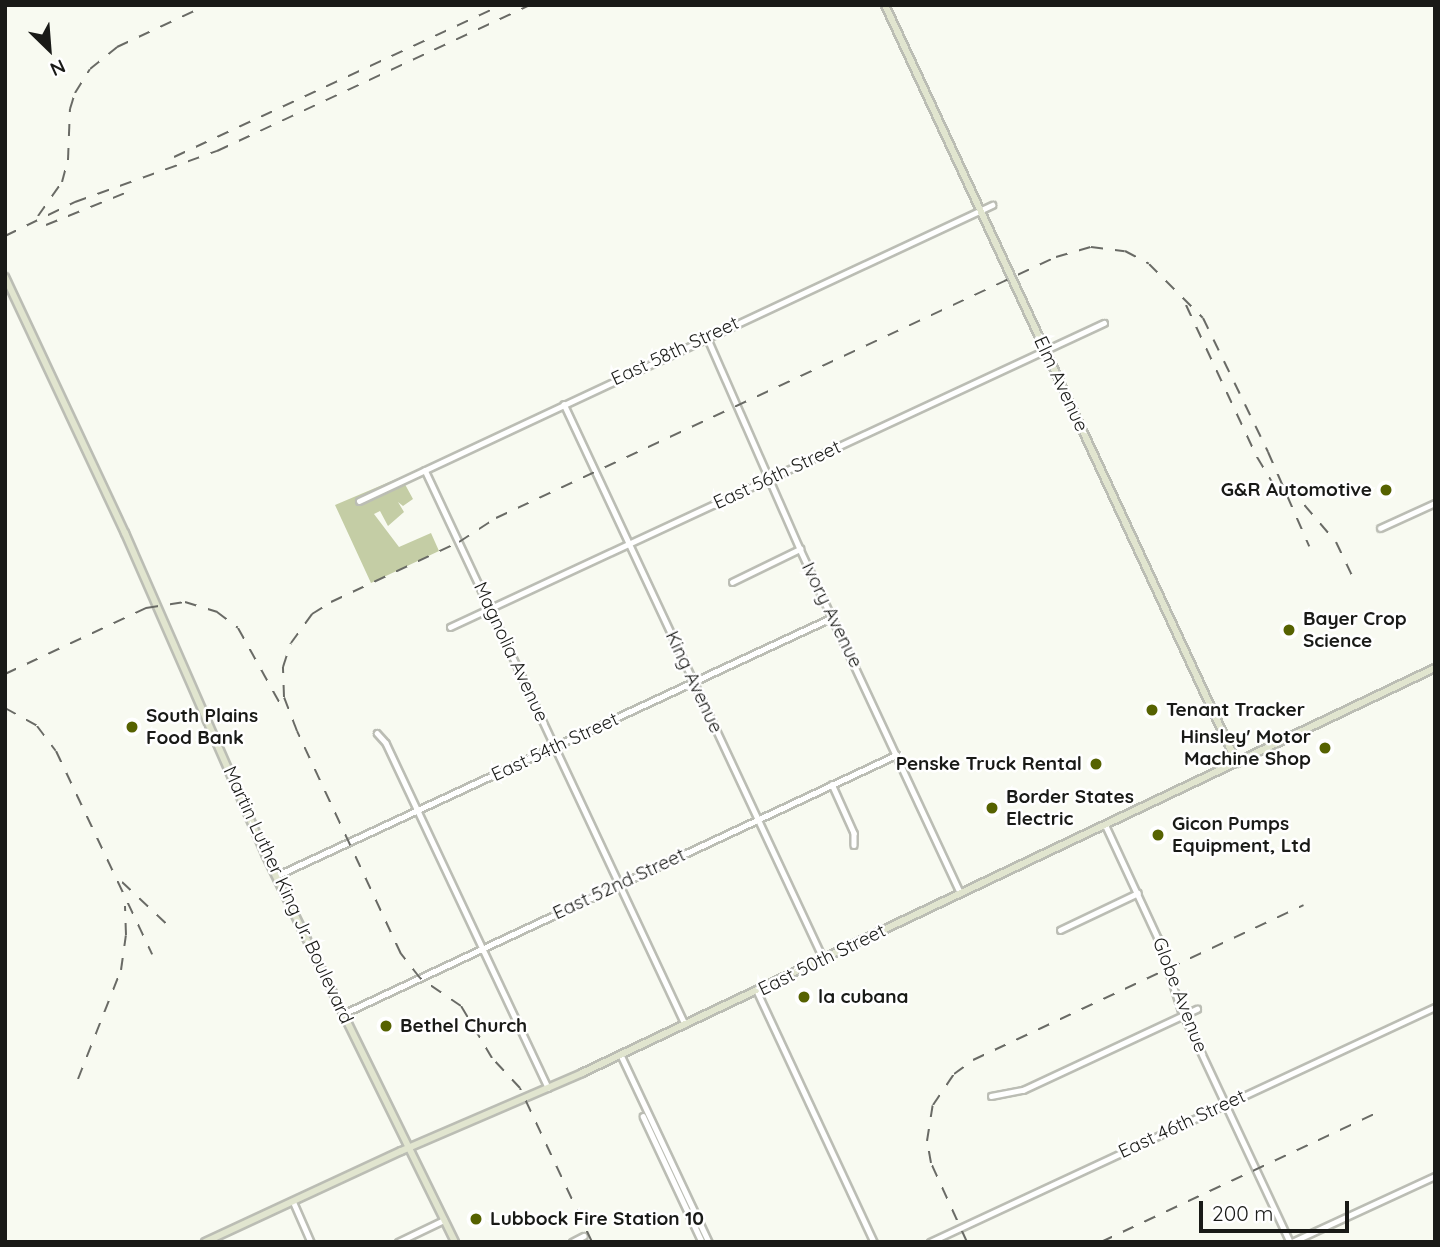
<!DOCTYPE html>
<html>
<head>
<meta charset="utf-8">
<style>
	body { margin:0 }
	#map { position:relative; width:1440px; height:1247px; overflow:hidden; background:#f8faf1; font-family:Quicksand,sans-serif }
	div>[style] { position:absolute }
	.green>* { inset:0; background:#c4cda5 }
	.roads { filter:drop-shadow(2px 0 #bbbdb4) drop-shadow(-2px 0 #bbbdb4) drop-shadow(0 2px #bbbdb4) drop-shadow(0 -2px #bbbdb4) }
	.street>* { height:4.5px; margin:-2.25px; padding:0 2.25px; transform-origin:2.25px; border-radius:2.25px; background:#fff }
	.secondary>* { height:6px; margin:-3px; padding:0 3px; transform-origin:3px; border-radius:3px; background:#e1e5cf }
	.rail>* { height:2px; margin-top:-1px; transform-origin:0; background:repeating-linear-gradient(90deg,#696a65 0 12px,transparent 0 24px) }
	.dots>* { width:19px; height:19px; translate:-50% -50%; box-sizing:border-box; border:4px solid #fff; border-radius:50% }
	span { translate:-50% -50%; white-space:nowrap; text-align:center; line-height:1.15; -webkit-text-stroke:5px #fff; paint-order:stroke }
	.street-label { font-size:19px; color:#191a17 }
	.poi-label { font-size:19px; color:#191a17; font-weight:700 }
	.right { translate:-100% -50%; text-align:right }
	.left { translate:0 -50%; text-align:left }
	.frame { position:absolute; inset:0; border:7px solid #191a17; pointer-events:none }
	.north { position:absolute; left:14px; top:14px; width:70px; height:70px; -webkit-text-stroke:5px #fff; paint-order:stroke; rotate:155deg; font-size:19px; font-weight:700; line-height:28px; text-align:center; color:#191a17 }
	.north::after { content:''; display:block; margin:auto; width:24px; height:32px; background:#191a17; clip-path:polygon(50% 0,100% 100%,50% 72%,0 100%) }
	.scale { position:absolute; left:1199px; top:1201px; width:150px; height:32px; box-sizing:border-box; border:4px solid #191a17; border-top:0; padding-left:9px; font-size:21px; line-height:24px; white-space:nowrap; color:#191a17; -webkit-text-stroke:5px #fff; paint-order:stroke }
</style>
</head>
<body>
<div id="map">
	<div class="green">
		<i style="clip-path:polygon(401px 477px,413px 499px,403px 506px,398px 502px,404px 512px,388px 526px,380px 511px,374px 514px,399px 547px,431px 533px,439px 551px,371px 583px,335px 505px)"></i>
	</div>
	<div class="roads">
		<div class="street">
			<i style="left:707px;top:337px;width:232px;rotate:66.3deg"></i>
			<i style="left:800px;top:549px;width:378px;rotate:65deg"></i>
			<i style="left:564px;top:404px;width:614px;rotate:64.94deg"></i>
			<i style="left:425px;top:470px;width:612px;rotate:64.86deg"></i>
			<i style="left:359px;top:501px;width:699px;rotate:-25.06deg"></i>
			<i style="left:1380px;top:528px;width:60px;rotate:-24.4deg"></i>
			<i style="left:732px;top:582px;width:76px;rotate:-25.9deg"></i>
			<i style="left:450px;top:627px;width:721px;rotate:-24.93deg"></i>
			<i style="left:377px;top:733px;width:13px;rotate:48deg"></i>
			<i style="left:386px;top:743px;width:381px;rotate:64.8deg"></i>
			<i style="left:832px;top:784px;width:54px;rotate:65.8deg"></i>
			<i style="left:854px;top:833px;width:12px;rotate:90deg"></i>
			<i style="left:1105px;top:824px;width:126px;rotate:65.1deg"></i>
			<i style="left:1158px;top:938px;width:75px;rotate:72.1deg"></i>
			<i style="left:1181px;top:1009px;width:257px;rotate:64.9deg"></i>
			<i style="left:276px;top:876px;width:614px;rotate:-24.94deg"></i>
			<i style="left:1060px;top:930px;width:86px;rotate:-25.4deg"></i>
			<i style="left:757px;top:991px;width:277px;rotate:65deg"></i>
			<i style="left:343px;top:1014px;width:611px;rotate:-25.1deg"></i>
			<i style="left:621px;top:1055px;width:207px;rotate:64.8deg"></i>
			<i style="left:991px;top:1096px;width:33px;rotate:-11deg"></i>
			<i style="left:1023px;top:1090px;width:192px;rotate:-25deg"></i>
			<i style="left:643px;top:1116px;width:139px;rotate:64.9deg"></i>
			<i style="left:293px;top:1201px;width:45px;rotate:66.3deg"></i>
			<i style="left:398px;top:1242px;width:51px;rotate:-25.6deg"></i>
			<i style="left:572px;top:1242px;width:13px;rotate:-27deg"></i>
			<i style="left:930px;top:1242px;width:557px;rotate:-24.95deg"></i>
			<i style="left:1292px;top:1242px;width:157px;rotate:-24.8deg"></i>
		</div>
		<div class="secondary">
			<i style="left:885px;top:5px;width:836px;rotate:65.09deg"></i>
			<i style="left:5px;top:277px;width:283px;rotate:64.9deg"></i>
			<i style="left:125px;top:533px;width:350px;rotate:66.4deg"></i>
			<i style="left:265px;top:854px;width:432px;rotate:63.9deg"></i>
			<i style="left:205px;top:1242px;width:216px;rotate:-24.9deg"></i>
			<i style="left:401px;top:1151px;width:197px;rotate:-23.3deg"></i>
			<i style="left:582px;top:1073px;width:944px;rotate:-25.4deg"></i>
		</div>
	</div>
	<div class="rail">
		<i style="left:174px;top:157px;width:362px;rotate:-24.9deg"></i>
		<i style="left:38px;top:216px;width:42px;rotate:-54.8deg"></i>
		<i style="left:62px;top:182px;width:23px;rotate:-75deg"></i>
		<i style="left:68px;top:160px;width:51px;rotate:-87.8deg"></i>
		<i style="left:70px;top:109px;width:17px;rotate:-73deg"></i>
		<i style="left:75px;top:93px;width:28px;rotate:-58deg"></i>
		<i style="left:90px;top:69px;width:35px;rotate:-39deg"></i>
		<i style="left:117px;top:47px;width:99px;rotate:-25deg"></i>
		<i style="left:46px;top:225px;width:91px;rotate:-22deg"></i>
		<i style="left:5px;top:236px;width:78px;rotate:-25.9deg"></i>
		<i style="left:75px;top:202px;width:151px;rotate:-19.8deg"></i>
		<i style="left:217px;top:151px;width:345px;rotate:-25deg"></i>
		<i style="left:1186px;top:305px;width:168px;rotate:65deg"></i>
		<i style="left:1257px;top:457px;width:39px;rotate:59deg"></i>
		<i style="left:1289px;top:487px;width:72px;rotate:49.5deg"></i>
		<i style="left:1336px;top:542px;width:47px;rotate:64.5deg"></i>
		<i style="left:5px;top:674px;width:156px;rotate:-25.1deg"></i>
		<i style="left:146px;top:608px;width:39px;rotate:-9deg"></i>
		<i style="left:185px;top:602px;width:34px;rotate:17deg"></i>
		<i style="left:217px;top:612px;width:26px;rotate:37deg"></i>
		<i style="left:238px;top:628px;width:90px;rotate:60.9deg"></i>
		<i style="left:5px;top:708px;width:37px;rotate:29deg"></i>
		<i style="left:37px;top:726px;width:31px;rotate:53deg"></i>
		<i style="left:56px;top:751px;width:225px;rotate:64.7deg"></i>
		<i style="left:122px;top:882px;width:70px;rotate:43.3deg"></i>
		<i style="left:78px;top:1079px;width:117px;rotate:-68.5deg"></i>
		<i style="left:121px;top:970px;width:35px;rotate:-82deg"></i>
		<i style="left:126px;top:935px;width:29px;rotate:-92deg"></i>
		<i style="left:592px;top:1242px;width:170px;rotate:-115.1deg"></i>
		<i style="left:520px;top:1088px;width:41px;rotate:-133deg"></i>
		<i style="left:492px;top:1058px;width:61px;rotate:-120.8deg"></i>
		<i style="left:461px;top:1006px;width:50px;rotate:-145.7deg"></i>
		<i style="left:420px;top:978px;width:31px;rotate:-128deg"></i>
		<i style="left:401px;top:954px;width:246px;rotate:-115deg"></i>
		<i style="left:297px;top:731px;width:36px;rotate:-111deg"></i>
		<i style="left:284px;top:697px;width:30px;rotate:-92deg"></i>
		<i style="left:283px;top:667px;width:25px;rotate:-72deg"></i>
		<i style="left:291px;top:643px;width:36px;rotate:-54deg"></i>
		<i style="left:312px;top:614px;width:22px;rotate:-32deg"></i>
		<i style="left:331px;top:602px;width:141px;rotate:-25.1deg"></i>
		<i style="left:459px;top:542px;width:44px;rotate:-33deg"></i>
		<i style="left:496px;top:518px;width:618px;rotate:-24.99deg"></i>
		<i style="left:1056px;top:257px;width:36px;rotate:-16deg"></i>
		<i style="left:1091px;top:247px;width:34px;rotate:7deg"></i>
		<i style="left:1125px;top:251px;width:27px;rotate:28deg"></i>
		<i style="left:1149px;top:264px;width:76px;rotate:45deg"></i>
		<i style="left:1203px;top:318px;width:149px;rotate:64.1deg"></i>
		<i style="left:1268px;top:452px;width:103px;rotate:66.4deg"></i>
		<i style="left:967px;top:1242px;width:87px;rotate:-114.5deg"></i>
		<i style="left:931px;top:1163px;width:22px;rotate:-100deg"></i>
		<i style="left:927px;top:1141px;width:36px;rotate:-81deg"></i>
		<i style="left:933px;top:1105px;width:37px;rotate:-56deg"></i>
		<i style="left:954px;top:1074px;width:24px;rotate:-36deg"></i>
		<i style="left:973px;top:1060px;width:365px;rotate:-25.1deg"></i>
		<i style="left:1101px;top:1242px;width:309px;rotate:-25.1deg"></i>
		<i style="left:1110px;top:1242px;width:38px"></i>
	</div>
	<div class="dots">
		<i style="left:1386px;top:490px;background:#566201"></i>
		<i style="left:1289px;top:630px;background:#566201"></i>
		<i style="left:1152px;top:710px;background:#566201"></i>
		<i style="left:132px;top:727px;background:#566201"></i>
		<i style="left:1325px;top:748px;background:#566201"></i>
		<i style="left:1096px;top:764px;background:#566201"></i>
		<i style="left:992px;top:808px;background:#566201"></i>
		<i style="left:1158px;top:835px;background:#566201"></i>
		<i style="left:804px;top:997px;background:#566201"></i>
		<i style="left:386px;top:1026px;background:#566201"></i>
		<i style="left:476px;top:1219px;background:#566201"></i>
	</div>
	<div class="street-label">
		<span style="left:675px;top:351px;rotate:-25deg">East 58th Street</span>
		<span style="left:1061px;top:384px;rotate:65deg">Elm Avenue</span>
		<span style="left:777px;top:475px;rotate:-25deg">East 56th Street</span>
		<span style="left:832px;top:615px;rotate:64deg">Ivory Avenue</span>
		<span style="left:511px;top:652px;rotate:65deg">Magnolia Avenue</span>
		<span style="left:694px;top:682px;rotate:65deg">King Avenue</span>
		<span style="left:555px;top:747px;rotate:-25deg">East 54th Street</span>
		<span style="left:619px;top:884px;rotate:-25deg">East 52nd Street</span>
		<span style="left:288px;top:895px;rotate:65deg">Martin Luther King Jr. Boulevard</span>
		<span style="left:822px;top:960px;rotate:-26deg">East 50th Street</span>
		<span style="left:1180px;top:995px;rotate:69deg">Globe Avenue</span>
		<span style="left:1182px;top:1124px;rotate:-25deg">East 46th Street</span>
	</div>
	<div class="poi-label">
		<span class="right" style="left:1372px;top:490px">G&amp;R Automotive</span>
		<span class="left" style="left:1303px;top:630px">Bayer Crop<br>Science</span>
		<span class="left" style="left:1166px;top:710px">Tenant Tracker</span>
		<span class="left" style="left:146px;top:727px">South Plains<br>Food Bank</span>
		<span class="right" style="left:1311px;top:748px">Hinsley' Motor<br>Machine Shop</span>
		<span class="right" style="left:1082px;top:764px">Penske Truck Rental</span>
		<span class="left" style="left:1006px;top:808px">Border States<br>Electric</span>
		<span class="left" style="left:1172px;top:835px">Gicon Pumps<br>Equipment, Ltd</span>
		<span class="left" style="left:818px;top:997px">la cubana</span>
		<span class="left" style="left:400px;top:1026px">Bethel Church</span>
		<span class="left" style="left:490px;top:1219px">Lubbock Fire Station 10</span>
	</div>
	<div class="frame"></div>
	<div class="north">N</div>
	<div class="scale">200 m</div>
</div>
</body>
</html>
